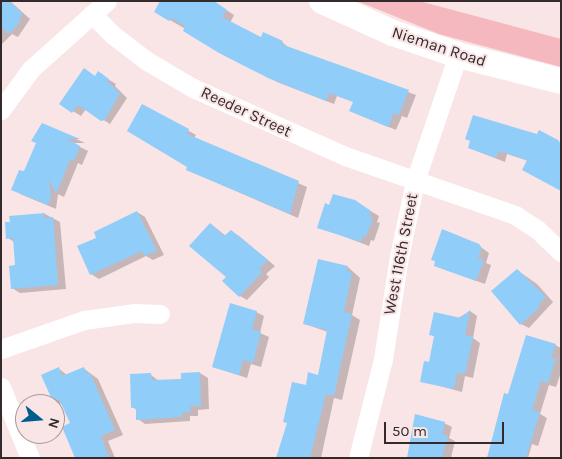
<!DOCTYPE html>
<html>
<head>
<meta charset="utf-8">
<style>
	body { margin:0 }
	#map { position:relative; width:562px; height:459px; overflow:hidden; background:#f9e4e6; font-family:Karla,sans-serif }
	div>[style] { position:absolute }
	.green>* { inset:0; background:#f6b8bf }
	.shadow>* { inset:0; background:#0003 }
	.building>* { inset:0; background:#91cdf9 }
	.street>* { height:19px; margin:-9.5px; padding:0 9.5px; transform-origin:9.5px; border-radius:9.5px; background:#fff }
	.secondary>* { height:26px; margin:-13px; padding:0 13px; transform-origin:13px; border-radius:13px; background:#fff }
	span { translate:-50% -50%; white-space:nowrap; text-align:center; line-height:1.15; -webkit-text-stroke:4px #f9e4e6; paint-order:stroke }
	.street-label { font-size:16px; color:#322a2b }
	.frame { position:absolute; inset:0; border:2px solid #322a2b; pointer-events:none }
	.north { position:absolute; left:15px; top:394px; width:50px; height:50px; box-sizing:border-box; background:#f9e4e6; border:1px solid #a99a9b; border-radius:50%; rotate:107deg; font-size:14px; font-weight:700; line-height:20px; text-align:center; color:#322a2b }
	.north::after { content:''; display:block; margin:auto; width:18px; height:22px; background:#005e8e; clip-path:polygon(50% 0,100% 100%,50% 72%,0 100%) }
	.scale { position:absolute; left:384px; top:422px; width:120px; height:22px; box-sizing:border-box; border:2px solid #322a2b; border-top:0; padding-left:6px; font-size:15px; line-height:18px; white-space:nowrap; color:#322a2b; -webkit-text-stroke:4px #f9e4e6; paint-order:stroke }
</style>
</head>
<body>
<div id="map">
	<div class="green">
		<i style="clip-path:polygon(357px 1px,419px 1px,561px 39px,561px 67px,439px 34px)"></i>
	</div>
	<div class="shadow">
		<i style="clip-path:polygon(1px 1px,10px 1px,30px 19px,18px 37px,12px 34px,1px 45px)"></i>
		<i style="clip-path:polygon(212px 1px,234px 15px,230px 23px,261px 38px,282px 42px,289px 48px,416px 95px,407px 118px,402px 116px,396px 130px,350px 111px,354px 102px,337px 96px,334px 104px,277px 82px,163px 16px)"></i>
		<i style="clip-path:polygon(96px 77px,106px 78px,116px 84px,115px 86px,127px 98px,110px 124px,86px 109px,81px 116px,61px 104px)"></i>
		<i style="clip-path:polygon(143px 105px,196px 135px,194px 138px,307px 187px,298px 218px,187px 170px,189px 167px)"></i>
		<i style="clip-path:polygon(43px 124px,85px 143px,72px 143px,88px 151px,82px 165px,78px 163px,64px 197px,58px 194px,56px 209px,20px 194px)"></i>
		<i style="clip-path:polygon(537px 136px,528px 161px,507px 154px,505px 162px,469px 148px)"></i>
		<i style="clip-path:polygon(354px 201px,379px 216px,377px 222px,380px 223px,374px 241px,371px 240px,369px 246px,319px 227px)"></i>
		<i style="clip-path:polygon(137px 212px,145px 217px,164px 255px,153px 260px,146px 256px,99px 279px,91px 274px)"></i>
		<i style="clip-path:polygon(45px 214px,60px 222px,66px 289px,20px 293px,12px 288px,16px 266px,14px 242px,8px 238px)"></i>
		<i style="clip-path:polygon(211px 224px,226px 236px,231px 231px,239px 236px,275px 266px,266px 274px,269px 277px,247px 300px,240px 296px,228px 277px)"></i>
		<i style="clip-path:polygon(478px 245px,489px 253px,486px 263px,491px 265px,485px 284px,435px 266px)"></i>
		<i style="clip-path:polygon(348px 267px,360px 278px,352px 315px,360px 320px,342px 400px,334px 398px,321px 458px,277px 458px,289px 424px,285px 422px,307px 386px,319px 376px,328px 332px,305px 324px)"></i>
		<i style="clip-path:polygon(517px 270px,537px 284px,553px 302px,529px 328px,521px 324px)"></i>
		<i style="clip-path:polygon(470px 311px,477px 316px,473px 338px,480px 343px,473px 378px,465px 376px,462px 392px,421px 381px,430px 363px,435px 337px,431px 334px)"></i>
		<i style="clip-path:polygon(256px 312px,264px 316px,260px 333px,269px 337px,261px 367px,251px 364px,247px 378px,213px 367px)"></i>
		<i style="clip-path:polygon(555px 345px,561px 348px,561px 372px,556px 387px,549px 385px,540px 414px,547px 418px,538px 446px,532px 444px,528px 458px,487px 458px,509px 395px)"></i>
		<i style="clip-path:polygon(58px 368px,67px 375px,83px 368px,98px 379px,123px 435px,108px 441px,115px 458px,75px 458px,72px 424px,63px 405px,54px 401px)"></i>
		<i style="clip-path:polygon(200px 373px,208px 378px,209px 409px,198px 410px,198px 416px,190px 416px,190px 421px,145px 424px,138px 419px,137px 410px,132px 407px,151px 375px,159px 381px,183px 380px)"></i>
		<i style="clip-path:polygon(444px 423px,452px 427px,449px 438px,455px 441px,451px 458px,408px 458px)"></i>
	</div>
	<div class="building">
		<i style="clip-path:polygon(1px 1px,9px 1px,23px 14px,19px 19px,21px 21px,9px 34px,1px 27px)"></i>
		<i style="clip-path:polygon(160px 1px,214px 1px,227px 10px,222px 17px,261px 37px,263px 32px,283px 41px,281px 44px,409px 90px,399px 115px,394px 113px,388px 127px,349px 111px,353px 102px,329px 93px,326px 101px,268px 78px,219px 53px,183px 31px,185px 26px,171px 18px,169px 21px,154px 12px)"></i>
		<i style="clip-path:polygon(84px 68px,95px 76px,98px 71px,109px 79px,107px 81px,120px 93px,105px 120px,101px 121px,78px 105px,72px 113px,59px 104px)"></i>
		<i style="clip-path:polygon(142px 104px,189px 129px,187px 134px,299px 181px,290px 214px,186px 170px,187px 167px,127px 131px)"></i>
		<i style="clip-path:polygon(473px 115px,537px 134px,539px 130px,558px 140px,561px 144px,561px 191px,522px 170px,527px 160px,499px 151px,496px 158px,468px 148px,470px 141px,465px 139px)"></i>
		<i style="clip-path:polygon(42px 123px,80px 139px,67px 139px,80px 146px,74px 161px,70px 160px,56px 194px,49px 179px,51px 198px,48px 205px,11px 190px,19px 170px,24px 171px,36px 143px,31px 141px)"></i>
		<i style="clip-path:polygon(333px 194px,355px 200px,371px 211px,369px 216px,373px 218px,366px 237px,363px 236px,361px 242px,317px 228px,325px 203px,329px 205px)"></i>
		<i style="clip-path:polygon(137px 211px,157px 251px,144px 256px,142px 251px,90px 275px,77px 246px,96px 238px,94px 232px)"></i>
		<i style="clip-path:polygon(45px 213px,43px 218px,53px 217px,58px 285px,11px 289px,9px 266px,15px 265px,13px 238px,6px 239px,5px 222px,10px 222px,9px 216px)"></i>
		<i style="clip-path:polygon(210px 223px,224px 236px,231px 230px,268px 260px,259px 269px,262px 272px,239px 297px,222px 281px,226px 277px,189px 246px)"></i>
		<i style="clip-path:polygon(442px 229px,479px 244px,482px 248px,478px 258px,484px 260px,476px 281px,434px 266px,435px 261px,431px 260px)"></i>
		<i style="clip-path:polygon(318px 259px,348px 266px,347px 271px,352px 273px,344px 312px,352px 314px,334px 396px,326px 394px,310px 458px,276px 458px,287px 423px,283px 422px,292px 382px,306px 385px,308px 372px,318px 375px,327px 330px,303px 324px)"></i>
		<i style="clip-path:polygon(517px 269px,546px 297px,538px 305px,540px 307px,520px 325px,491px 291px)"></i>
		<i style="clip-path:polygon(230px 303px,257px 311px,252px 329px,261px 332px,253px 363px,243px 360px,239px 375px,212px 367px)"></i>
		<i style="clip-path:polygon(470px 310px,465px 335px,473px 337px,465px 374px,457px 373px,454px 389px,420px 382px,424px 361px,429px 362px,434px 336px,429px 335px,434px 312px,461px 318px)"></i>
		<i style="clip-path:polygon(526px 335px,556px 344px,551px 358px,556px 359px,548px 383px,541px 381px,532px 410px,540px 412px,526px 458px,487px 458px,504px 393px,508px 394px)"></i>
		<i style="clip-path:polygon(59px 367px,62px 376px,84px 367px,87px 374px,90px 373px,115px 430px,101px 436px,109px 458px,75px 458px,62px 427px,70px 423px,59px 399px,53px 402px,41px 375px)"></i>
		<i style="clip-path:polygon(200px 372px,201px 406px,190px 406px,191px 412px,182px 413px,182px 417px,136px 420px,136px 407px,131px 408px,130px 374px,151px 373px,152px 380px,181px 379px,181px 373px)"></i>
		<i style="clip-path:polygon(415px 414px,445px 422px,442px 434px,448px 436px,442px 458px,407px 458px)"></i>
	</div>
	<div class="street">
		<i style="left:92px;top:14px;width:30px;rotate:45deg"></i>
		<i style="left:113px;top:35px;width:43px;rotate:37.4deg"></i>
		<i style="left:147px;top:61px;width:53px;rotate:30.4deg"></i>
		<i style="left:193px;top:88px;width:167px;rotate:24.1deg"></i>
		<i style="left:345px;top:156px;width:180px;rotate:19.1deg"></i>
		<i style="left:515px;top:215px;width:27px;rotate:33deg"></i>
		<i style="left:538px;top:230px;width:32px;rotate:44deg"></i>
		<i style="left:1px;top:110px;width:51px;rotate:-53.8deg"></i>
		<i style="left:31px;top:69px;width:102px;rotate:-41.8deg"></i>
		<i style="left:1px;top:349px;width:88px;rotate:-19.3deg"></i>
		<i style="left:84px;top:320px;width:50px;rotate:-8deg"></i>
		<i style="left:134px;top:313px;width:26px;rotate:2deg"></i>
		<i style="left:1px;top:387px;width:77px;rotate:67.8deg"></i>
		<i style="left:358px;top:458px;width:102px;rotate:-75.8deg"></i>
		<i style="left:383px;top:359px;width:103px;rotate:-81.1deg"></i>
		<i style="left:399px;top:257px;width:78px;rotate:-78.1deg"></i>
		<i style="left:415px;top:181px;width:133px;rotate:-71.2deg"></i>
	</div>
	<div class="secondary">
		<i style="left:322px;top:1px;width:78px;rotate:24.3deg"></i>
		<i style="left:393px;top:33px;width:69px;rotate:18.7deg"></i>
		<i style="left:458px;top:55px;width:106px;rotate:14.2deg"></i>
	</div>
	<div class="street-label">
		<span style="left:439px;top:47px;rotate:18deg">Nieman Road</span>
		<span style="left:246px;top:112px;rotate:25deg">Reeder Street</span>
		<span style="left:401px;top:254px;rotate:-79deg">West 116th Street</span>
	</div>
	<div class="frame"></div>
	<div class="north">N</div>
	<div class="scale">50 m</div>
</div>
</body>
</html>
